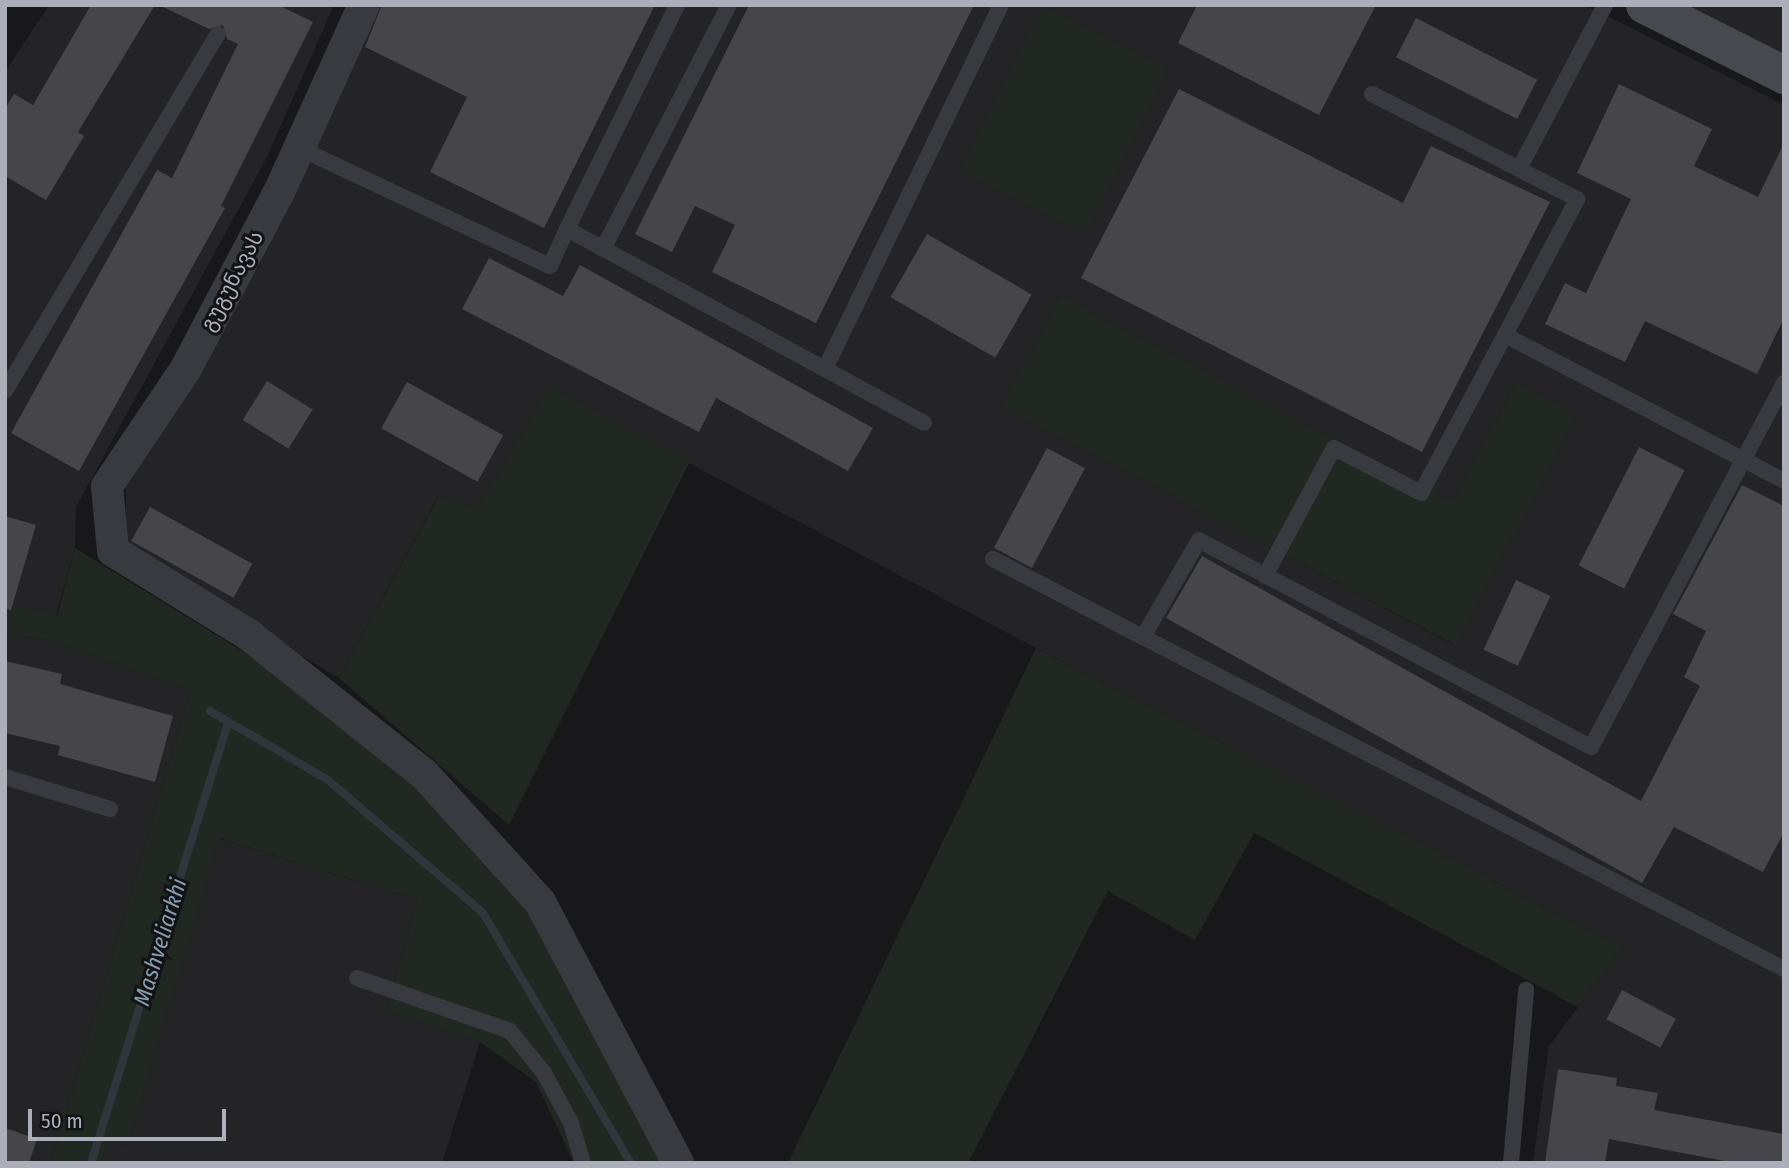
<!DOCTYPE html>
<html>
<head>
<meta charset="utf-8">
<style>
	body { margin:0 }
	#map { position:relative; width:1789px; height:1168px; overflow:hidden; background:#18181a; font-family:"Fira Sans Condensed","Noto Sans Georgian",sans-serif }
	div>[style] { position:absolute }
	.built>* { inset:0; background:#242427 }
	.green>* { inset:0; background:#202821; transform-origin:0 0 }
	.stream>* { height:8px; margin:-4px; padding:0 4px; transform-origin:4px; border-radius:4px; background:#2f373d }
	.building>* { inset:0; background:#45454a; transform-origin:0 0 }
	.service>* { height:16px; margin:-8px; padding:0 8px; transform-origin:8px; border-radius:8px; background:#393a3f }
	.minor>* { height:32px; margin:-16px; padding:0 16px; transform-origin:16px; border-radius:16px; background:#393a3f }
	.secondary>* { height:38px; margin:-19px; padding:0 19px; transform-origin:19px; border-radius:19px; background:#48494f }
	span { translate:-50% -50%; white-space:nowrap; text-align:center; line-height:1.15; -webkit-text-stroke:6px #131315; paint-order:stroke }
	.street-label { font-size:21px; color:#acafb9 }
	.water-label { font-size:23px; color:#869cb1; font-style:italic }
	.frame { position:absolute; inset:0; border:7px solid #acafb9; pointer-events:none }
	.scale { position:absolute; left:28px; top:1109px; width:198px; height:32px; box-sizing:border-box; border:4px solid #acafb9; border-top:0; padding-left:9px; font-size:21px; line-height:24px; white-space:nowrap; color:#acafb9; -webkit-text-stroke:5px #131315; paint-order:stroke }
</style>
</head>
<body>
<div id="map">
	<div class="built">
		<i style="clip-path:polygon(49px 5px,333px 7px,267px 157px,76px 507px,75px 548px,56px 616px,5px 600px,5px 72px)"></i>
		<i style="clip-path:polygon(evenodd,380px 5px,1585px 5px,1784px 105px,1784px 1163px,1533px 1163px,1549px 1046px,1623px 947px,1036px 648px,550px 389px,476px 511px,438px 497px,339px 678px,125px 551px,126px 482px,258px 268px,380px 5px,1061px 296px,1452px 503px,1516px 383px,1454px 645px,1003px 406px,1061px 296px)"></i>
		<i style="clip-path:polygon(1682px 5px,1784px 5px,1784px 57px)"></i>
		<i style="clip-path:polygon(5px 634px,50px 640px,191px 690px,51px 1163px,5px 1163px)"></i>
		<i style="clip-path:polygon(218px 838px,418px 900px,386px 1010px,480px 1042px,442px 1163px,101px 1163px,108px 1140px,127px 1146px)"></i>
	</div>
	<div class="green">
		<i style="left:1044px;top:6px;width:139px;height:185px;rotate:27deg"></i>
		<i style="clip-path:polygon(1061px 296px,1452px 502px,1516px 383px,1577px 415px,1455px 645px,1002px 406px)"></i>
		<i style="clip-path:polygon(550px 388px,690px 461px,509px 825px,339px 678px,439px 496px,476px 511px)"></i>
		<i style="clip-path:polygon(75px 548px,260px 662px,411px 781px,530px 910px,665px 1163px,574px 1163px,536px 1082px,480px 1042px,386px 1010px,418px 900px,219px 838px,127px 1146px,108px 1140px,101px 1163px,51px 1163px,191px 690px,50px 640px,5px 634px,5px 600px,57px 616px)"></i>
		<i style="clip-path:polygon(1036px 648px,1623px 947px,1578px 1007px,1254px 833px,1195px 940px,1108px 891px,968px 1163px,788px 1163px)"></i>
	</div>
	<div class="stream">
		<i style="left:210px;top:711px;width:137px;rotate:30.3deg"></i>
		<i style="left:328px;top:780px;width:204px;rotate:40.6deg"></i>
		<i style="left:483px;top:913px;width:291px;rotate:59.4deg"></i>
		<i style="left:91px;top:1163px;width:462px;rotate:-72.7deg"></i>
	</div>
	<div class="building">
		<i style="clip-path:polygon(91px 5px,155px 5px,78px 132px,84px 136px,46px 200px,5px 176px,5px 109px,14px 94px,33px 105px)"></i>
		<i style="clip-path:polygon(159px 5px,278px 5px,313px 22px,221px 206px,225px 208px,79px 471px,11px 433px,157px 170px,172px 178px,238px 44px,227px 39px,223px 25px,209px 29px)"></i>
		<i style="clip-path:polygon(382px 5px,655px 5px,544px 228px,430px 172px,467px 97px,365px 47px)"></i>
		<i style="clip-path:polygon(749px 5px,974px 5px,816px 323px,712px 272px,735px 225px,695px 206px,672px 252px,635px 234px)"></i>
		<i style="clip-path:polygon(1197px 5px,1376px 5px,1319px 115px,1178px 43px)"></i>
		<i style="left:1416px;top:18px;width:136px;height:44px;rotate:27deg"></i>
		<i style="clip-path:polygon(1619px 84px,1712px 129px,1694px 166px,1758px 197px,1784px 143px,1784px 318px,1757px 374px,1645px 321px,1625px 362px,1545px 324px,1565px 283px,1586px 293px,1631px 199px,1577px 173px)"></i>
		<i style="clip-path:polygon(1179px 89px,1403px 203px,1431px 146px,1550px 202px,1422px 452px,1081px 278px)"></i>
		<i style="left:927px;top:234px;width:121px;height:73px;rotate:30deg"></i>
		<i style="clip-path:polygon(489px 258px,563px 296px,580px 265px,873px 428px,848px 471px,716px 398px,699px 432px,462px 309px)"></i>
		<i style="left:267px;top:381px;width:54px;height:46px;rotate:32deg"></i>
		<i style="left:407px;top:382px;width:110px;height:53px;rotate:29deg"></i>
		<i style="left:1639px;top:447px;width:51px;height:133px;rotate:27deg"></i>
		<i style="left:1047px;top:448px;width:43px;height:113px;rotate:28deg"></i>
		<i style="clip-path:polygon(1742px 485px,1784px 506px,1784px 832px,1763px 872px,1674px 827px,1642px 883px,1166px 618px,1202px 556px,1641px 801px,1700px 686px,1684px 677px,1706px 631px,1673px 614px)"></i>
		<i style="left:150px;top:507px;width:117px;height:39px;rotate:29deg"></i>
		<i style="clip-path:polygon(5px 516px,36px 525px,11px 610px,5px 609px)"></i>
		<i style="left:1516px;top:580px;width:38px;height:77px;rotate:25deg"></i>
		<i style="clip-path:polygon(5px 661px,62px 674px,60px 684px,173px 716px,155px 782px,58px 755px,60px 746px,5px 733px)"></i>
		<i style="left:1622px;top:990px;width:61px;height:33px;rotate:28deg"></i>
		<i style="clip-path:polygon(1558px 1069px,1617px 1078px,1616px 1086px,1658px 1093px,1654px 1110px,1784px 1134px,1784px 1163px,1735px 1163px,1609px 1139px,1605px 1163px,1545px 1163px)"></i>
		<i style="clip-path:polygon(5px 1128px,37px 1139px,29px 1163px,5px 1163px)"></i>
	</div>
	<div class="service">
		<i style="left:1372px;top:94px;width:165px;rotate:27deg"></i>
		<i style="left:299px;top:148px;width:277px;rotate:25.2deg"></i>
		<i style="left:550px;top:266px;width:41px;rotate:-65.3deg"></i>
		<i style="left:567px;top:229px;width:406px;rotate:28.5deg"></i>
		<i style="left:567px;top:229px;width:250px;rotate:-63.8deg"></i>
		<i style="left:603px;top:249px;width:275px;rotate:-62.7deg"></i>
		<i style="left:1505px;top:335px;width:315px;rotate:27.6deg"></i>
		<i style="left:825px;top:369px;width:404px;rotate:-64.2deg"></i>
		<i style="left:1784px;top:383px;width:412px;rotate:117.9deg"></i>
		<i style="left:1591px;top:747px;width:443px;rotate:-152.2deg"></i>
		<i style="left:1199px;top:540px;width:112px;rotate:120deg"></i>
		<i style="left:1143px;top:637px;width:722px;rotate:27.38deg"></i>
		<i style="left:5px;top:391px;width:416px;rotate:-59.2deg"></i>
		<i style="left:993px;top:559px;width:169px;rotate:27.5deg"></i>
		<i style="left:1265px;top:576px;width:145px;rotate:-61.7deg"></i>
		<i style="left:1334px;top:448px;width:98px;rotate:27.3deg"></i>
		<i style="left:1421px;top:493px;width:333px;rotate:-62deg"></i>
		<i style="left:1577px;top:199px;width:65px;rotate:-152.7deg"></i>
		<i style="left:1519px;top:169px;width:185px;rotate:-62.3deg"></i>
		<i style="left:5px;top:777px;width:110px;rotate:16.9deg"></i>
		<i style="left:357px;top:978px;width:162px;rotate:19.1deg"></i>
		<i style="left:510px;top:1031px;width:54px;rotate:51deg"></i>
		<i style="left:544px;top:1073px;width:57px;rotate:61.6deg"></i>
		<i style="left:571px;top:1123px;width:42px;rotate:73.3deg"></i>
		<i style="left:1511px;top:1163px;width:174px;rotate:-85deg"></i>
	</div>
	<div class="minor">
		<i style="left:364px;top:5px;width:205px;rotate:114.4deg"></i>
		<i style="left:279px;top:192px;width:201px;rotate:117.8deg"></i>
		<i style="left:185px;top:370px;width:140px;rotate:123.9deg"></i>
		<i style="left:107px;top:486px;width:65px;rotate:84.7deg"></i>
		<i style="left:113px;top:551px;width:160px;rotate:31.7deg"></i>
		<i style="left:249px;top:635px;width:223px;rotate:38.5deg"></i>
		<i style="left:424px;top:774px;width:173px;rotate:47.8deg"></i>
		<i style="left:540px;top:902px;width:295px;rotate:62.1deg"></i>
	</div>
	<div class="secondary">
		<i style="left:1645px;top:5px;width:156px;rotate:26.7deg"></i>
	</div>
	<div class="street-label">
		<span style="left:232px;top:281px;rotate:-62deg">გუგუნავას</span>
	</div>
	<div class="water-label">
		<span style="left:160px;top:942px;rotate:-73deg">Mashveliarkhi</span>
	</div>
	<div class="frame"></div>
	<div class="scale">50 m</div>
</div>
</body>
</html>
